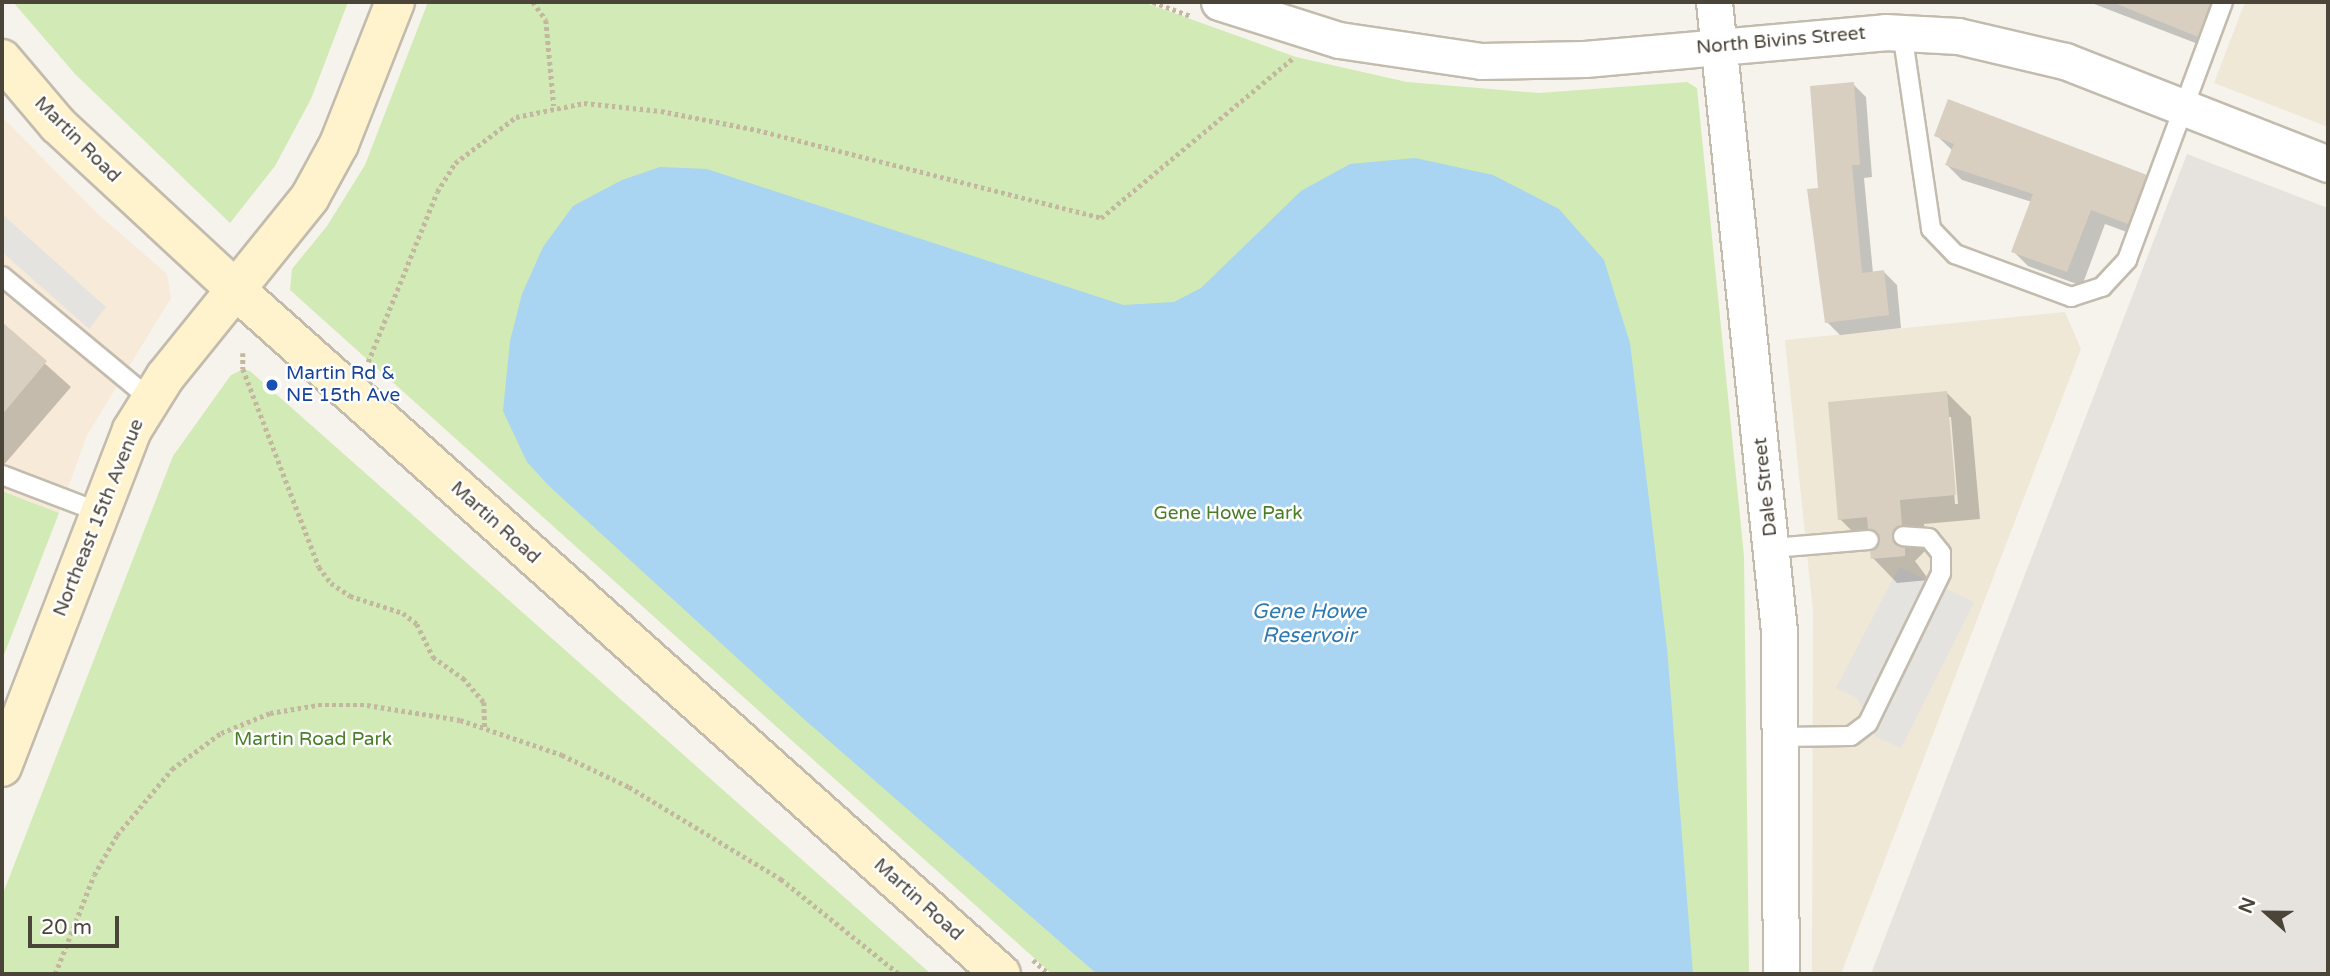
<!DOCTYPE html>
<html>
<head>
<meta charset="utf-8">
<style>
	body { margin:0 }
	#map { position:relative; width:2330px; height:976px; overflow:hidden; background:#f6f3ec; font-family:"Varela Round",sans-serif }
	div>[style] { position:absolute }
	.commercial>* { inset:0; background:#f7ead8 }
	.industrial>* { inset:0; background:#e6e2dd }
	.education>* { inset:0; background:#efe8d6 }
	.green>* { inset:0; background:#d2eab5 }
	.parking>* { inset:0; background:#e5e3e0 }
	.water>* { inset:0; background:#a9d4f2 }
	.shadow>* { inset:0; background:#0003 }
	.building>* { inset:0; background:#d8cfc1 }
	.path>* { height:4.5px; margin-top:-2.25px; transform-origin:0; background:repeating-linear-gradient(90deg,#c4b79f 0 3.5px,transparent 0 7px) }
	.roads { filter:drop-shadow(2px 0 #c2bbae) drop-shadow(-2px 0 #c2bbae) drop-shadow(0 2px #c2bbae) drop-shadow(0 -2px #c2bbae) }
	.lane>* { height:18px; margin:-9px; padding:0 9px; transform-origin:9px; border-radius:9px; background:#fff }
	.street>* { height:35px; margin:-17.5px; padding:0 17.5px; transform-origin:17.5px; border-radius:17.5px; background:#fff }
	.secondary>* { height:38px; margin:-19px; padding:0 19px; transform-origin:19px; border-radius:19px; background:#fff3cd }
	.dots>* { width:19px; height:19px; translate:-50% -50%; box-sizing:border-box; border:4px solid #fff; border-radius:50% }
	span { translate:-50% -50%; white-space:nowrap; text-align:center; line-height:1.15; -webkit-text-stroke:5px #fff; paint-order:stroke }
	.street-label { font-size:19px; color:#4b4439 }
	.transit-label { font-size:19px; color:#164399 }
	.left { translate:0 -50%; text-align:left }
	.park-label { font-size:19px; color:#4a7f2a }
	.water-label { font-size:21px; color:#2e7ab2; font-style:italic }
	.frame { position:absolute; inset:0; border:4px solid #4b4439; pointer-events:none }
	.north { position:absolute; left:2232px; top:878px; width:70px; height:70px; -webkit-text-stroke:5px #fff; paint-order:stroke; rotate:291deg; font-size:19px; font-weight:700; line-height:28px; text-align:center; color:#4b4439 }
	.north::after { content:''; display:block; margin:auto; width:24px; height:32px; background:#4b4439; clip-path:polygon(50% 0,100% 100%,50% 72%,0 100%) }
	.scale { position:absolute; left:28px; top:916px; width:91px; height:32px; box-sizing:border-box; border:4px solid #4b4439; border-top:0; padding-left:9px; font-size:21px; line-height:24px; white-space:nowrap; color:#4b4439; -webkit-text-stroke:5px #fff; paint-order:stroke }
</style>
</head>
<body>
<div id="map">
	<div class="commercial">
		<i style="clip-path:polygon(2px 117px,99px 215px,167px 274px,171px 298px,87px 435px,59px 513px,2px 491px)"></i>
	</div>
	<div class="industrial">
		<i style="clip-path:polygon(2187px 154px,2328px 208px,2328px 974px,1871px 974px)"></i>
	</div>
	<div class="education">
		<i style="clip-path:polygon(2245px 2px,2328px 2px,2328px 127px,2214px 83px)"></i>
		<i style="clip-path:polygon(2065px 312px,2081px 349px,1841px 974px,1812px 974px,1813px 612px,1785px 340px)"></i>
	</div>
	<div class="green">
		<i style="clip-path:polygon(13px 2px,348px 2px,311px 99px,275px 166px,230px 223px,75px 74px)"></i>
		<i style="clip-path:polygon(428px 2px,1143px 2px,1296px 57px,1407px 82px,1539px 93px,1687px 82px,1697px 88px,1744px 556px,1749px 974px,1052px 974px,290px 290px,292px 269px,327px 226px,365px 165px)"></i>
		<i style="clip-path:polygon(243px 369px,250px 371px,931px 974px,2px 974px,2px 896px,173px 456px,231px 375px)"></i>
		<i style="clip-path:polygon(2px 491px,59px 513px,2px 660px)"></i>
	</div>
	<div class="parking">
		<i style="clip-path:polygon(2px 214px,106px 307px,89px 329px,2px 252px)"></i>
		<i style="clip-path:polygon(1899px 567px,1974px 602px,1901px 748px,1876px 737px,1857px 698px,1836px 688px)"></i>
	</div>
	<div class="water">
		<i style="clip-path:polygon(1415px 158px,1493px 175px,1559px 209px,1604px 260px,1630px 343px,1667px 648px,1693px 974px,1097px 974px,805px 720px,549px 486px,527px 462px,503px 411px,510px 341px,522px 294px,543px 247px,573px 206px,622px 180px,660px 167px,707px 169px,1123px 305px,1174px 302px,1201px 288px,1301px 191px,1350px 164px)"></i>
	</div>
	<div class="shadow">
		<i style="clip-path:polygon(2089px 2px,2205px 2px,2223px 16px,2211px 49px)"></i>
		<i style="clip-path:polygon(1853px 84px,1866px 97px,1872px 177px,1864px 178px,1873px 273px,1884px 272px,1897px 285px,1901px 328px,1840px 335px,1827px 322px,1820px 189px)"></i>
		<i style="clip-path:polygon(1936px 135px,2146px 176px,2161px 191px,2143px 238px,2105px 224px,2082px 286px,2028px 266px,2013px 251px,2032px 202px,1962px 180px,1947px 165px,1953px 151px)"></i>
		<i style="clip-path:polygon(2px 325px,71px 387px,2px 467px)"></i>
		<i style="clip-path:polygon(evenodd,1947px 393px,1971px 417px,1980px 519px,1924px 524px,1926px 550px,1915px 561px,1929px 580px,1897px 583px,1873px 558px,1879px 542px,1865px 544px,1840px 519px,1947px 393px,1948px 417px,1951px 417px,1958px 504px,1955px 504px,1948px 417px)"></i>
	</div>
	<div class="building">
		<i style="clip-path:polygon(2112px 2px,2211px 2px,2198px 37px)"></i>
		<i style="clip-path:polygon(1854px 82px,1860px 165px,1852px 165px,1862px 273px,1884px 270px,1889px 315px,1825px 323px,1807px 189px,1818px 188px,1810px 86px)"></i>
		<i style="clip-path:polygon(1948px 99px,2147px 175px,2128px 224px,2091px 210px,2067px 272px,2011px 252px,2033px 194px,1945px 165px,1954px 144px,1934px 136px)"></i>
		<i style="clip-path:polygon(2px 322px,47px 361px,2px 415px)"></i>
		<i style="clip-path:polygon(1947px 391px,1956px 495px,1900px 500px,1902px 525px,1892px 536px,1896px 545px,1905px 548px,1905px 556px,1871px 559px,1870px 551px,1880px 538px,1868px 529px,1867px 517px,1838px 520px,1828px 402px)"></i>
	</div>
	<div class="path">
		<i style="left:533px;top:2px;width:22px;rotate:54deg"></i>
		<i style="left:546px;top:20px;width:86px;rotate:84.7deg"></i>
		<i style="left:1153px;top:2px;width:40px;rotate:20.2deg"></i>
		<i style="left:243px;top:353px;width:16px;rotate:90deg"></i>
		<i style="left:243px;top:369px;width:212px;rotate:69deg"></i>
		<i style="left:319px;top:567px;width:20px;rotate:53deg"></i>
		<i style="left:331px;top:583px;width:23px;rotate:34deg"></i>
		<i style="left:350px;top:596px;width:56px;rotate:17.8deg"></i>
		<i style="left:403px;top:613px;width:18px;rotate:38deg"></i>
		<i style="left:417px;top:624px;width:37px;rotate:64deg"></i>
		<i style="left:433px;top:657px;width:37px;rotate:35deg"></i>
		<i style="left:463px;top:678px;width:32px;rotate:49deg"></i>
		<i style="left:484px;top:702px;width:26px;rotate:88deg"></i>
		<i style="left:368px;top:362px;width:183px;rotate:-67.9deg"></i>
		<i style="left:437px;top:192px;width:34px;rotate:-58deg"></i>
		<i style="left:455px;top:163px;width:76px;rotate:-37deg"></i>
		<i style="left:516px;top:117px;width:69px;rotate:-11.6deg"></i>
		<i style="left:584px;top:103px;width:77px;rotate:5.9deg"></i>
		<i style="left:661px;top:111px;width:98px;rotate:11.2deg"></i>
		<i style="left:757px;top:130px;width:355px;rotate:14.3deg"></i>
		<i style="left:1101px;top:218px;width:249px;rotate:-39.8deg"></i>
		<i style="left:1033px;top:960px;width:21px;rotate:41deg"></i>
		<i style="left:55px;top:974px;width:106px;rotate:-68.5deg"></i>
		<i style="left:94px;top:875px;width:46px;rotate:-60.1deg"></i>
		<i style="left:117px;top:835px;width:86px;rotate:-50.2deg"></i>
		<i style="left:172px;top:769px;width:61px;rotate:-36.3deg"></i>
		<i style="left:221px;top:733px;width:53px;rotate:-22.2deg"></i>
		<i style="left:270px;top:713px;width:49px;rotate:-9.5deg"></i>
		<i style="left:318px;top:705px;width:49px"></i>
		<i style="left:367px;top:705px;width:94px;rotate:9.2deg"></i>
		<i style="left:460px;top:720px;width:108px;rotate:18.9deg"></i>
		<i style="left:562px;top:755px;width:74px;rotate:25.5deg"></i>
		<i style="left:629px;top:787px;width:178px;rotate:31.2deg"></i>
		<i style="left:781px;top:879px;width:151px;rotate:38.8deg"></i>
	</div>
	<div class="roads">
		<div class="lane">
			<i style="left:1902px;top:32px;width:199px;rotate:81.6deg"></i>
			<i style="left:1931px;top:229px;width:35px;rotate:46deg"></i>
			<i style="left:1955px;top:254px;width:124px;rotate:20.3deg"></i>
			<i style="left:2071px;top:297px;width:33px;rotate:-18deg"></i>
			<i style="left:2102px;top:287px;width:37px;rotate:-47deg"></i>
			<i style="left:2127px;top:260px;width:275px;rotate:-69.6deg"></i>
			<i style="left:2px;top:276px;width:192px;rotate:39.7deg"></i>
			<i style="left:2px;top:475px;width:104px;rotate:20.9deg"></i>
			<i style="left:1773px;top:548px;width:96px;rotate:-4.8deg"></i>
			<i style="left:1780px;top:737px;width:71px;rotate:-0.8deg"></i>
			<i style="left:1851px;top:736px;width:21px;rotate:-37deg"></i>
			<i style="left:1868px;top:723px;width:167px;rotate:-64deg"></i>
			<i style="left:1941px;top:573px;width:20px;rotate:-90deg"></i>
			<i style="left:1941px;top:553px;width:19px;rotate:-129deg"></i>
			<i style="left:1929px;top:538px;width:26px;rotate:-176deg"></i>
		</div>
		<div class="street">
			<i style="left:1219px;top:2px;width:126px;rotate:17.6deg"></i>
			<i style="left:1339px;top:40px;width:144px;rotate:8.4deg"></i>
			<i style="left:1481px;top:61px;width:104px;rotate:-1.1deg"></i>
			<i style="left:1585px;top:59px;width:301px;rotate:-5.1deg"></i>
			<i style="left:1885px;top:32px;width:73px;rotate:3.1deg"></i>
			<i style="left:1958px;top:36px;width:110px;rotate:13.2deg"></i>
			<i style="left:2065px;top:61px;width:282px;rotate:21.4deg"></i>
			<i style="left:1714px;top:2px;width:632px;rotate:84.1deg"></i>
			<i style="left:1779px;top:631px;width:343px;rotate:89.7deg"></i>
		</div>
		<div class="secondary">
			<i style="left:2px;top:59px;width:87px;rotate:49.7deg"></i>
			<i style="left:58px;top:125px;width:243px;rotate:42.8deg"></i>
			<i style="left:236px;top:290px;width:1026px;rotate:41.8deg"></i>
			<i style="left:2px;top:767px;width:361px;rotate:-68.9deg"></i>
			<i style="left:132px;top:430px;width:62px;rotate:-58.1deg"></i>
			<i style="left:165px;top:377px;width:231px;rotate:-51.1deg"></i>
			<i style="left:310px;top:197px;width:60px;rotate:-61.3deg"></i>
			<i style="left:339px;top:144px;width:153px;rotate:-68.5deg"></i>
		</div>
	</div>
	<div class="dots">
		<i style="left:272px;top:385px;background:#1a4fb4"></i>
	</div>
	<div class="street-label">
		<span style="left:1781px;top:41px;rotate:-5deg">North Bivins Street</span>
		<span style="left:77px;top:140px;rotate:45deg">Martin Road</span>
		<span style="left:1766px;top:487px;rotate:-96deg">Dale Street</span>
		<span style="left:99px;top:518px;rotate:-68deg">Northeast 15th Avenue</span>
		<span style="left:495px;top:523px;rotate:42deg">Martin Road</span>
		<span style="left:918px;top:900px;rotate:42deg">Martin Road</span>
	</div>
	<div class="transit-label">
		<span class="left" style="left:286px;top:385px">Martin Rd &amp;<br>NE 15th Ave</span>
	</div>
	<div class="park-label">
		<span style="left:1228px;top:514px">Gene Howe Park</span>
		<span style="left:313px;top:740px">Martin Road Park</span>
	</div>
	<div class="water-label">
		<span style="left:1309px;top:624px">Gene Howe<br>Reservoir</span>
	</div>
	<div class="frame"></div>
	<div class="north">N</div>
	<div class="scale">20 m</div>
</div>
</body>
</html>
